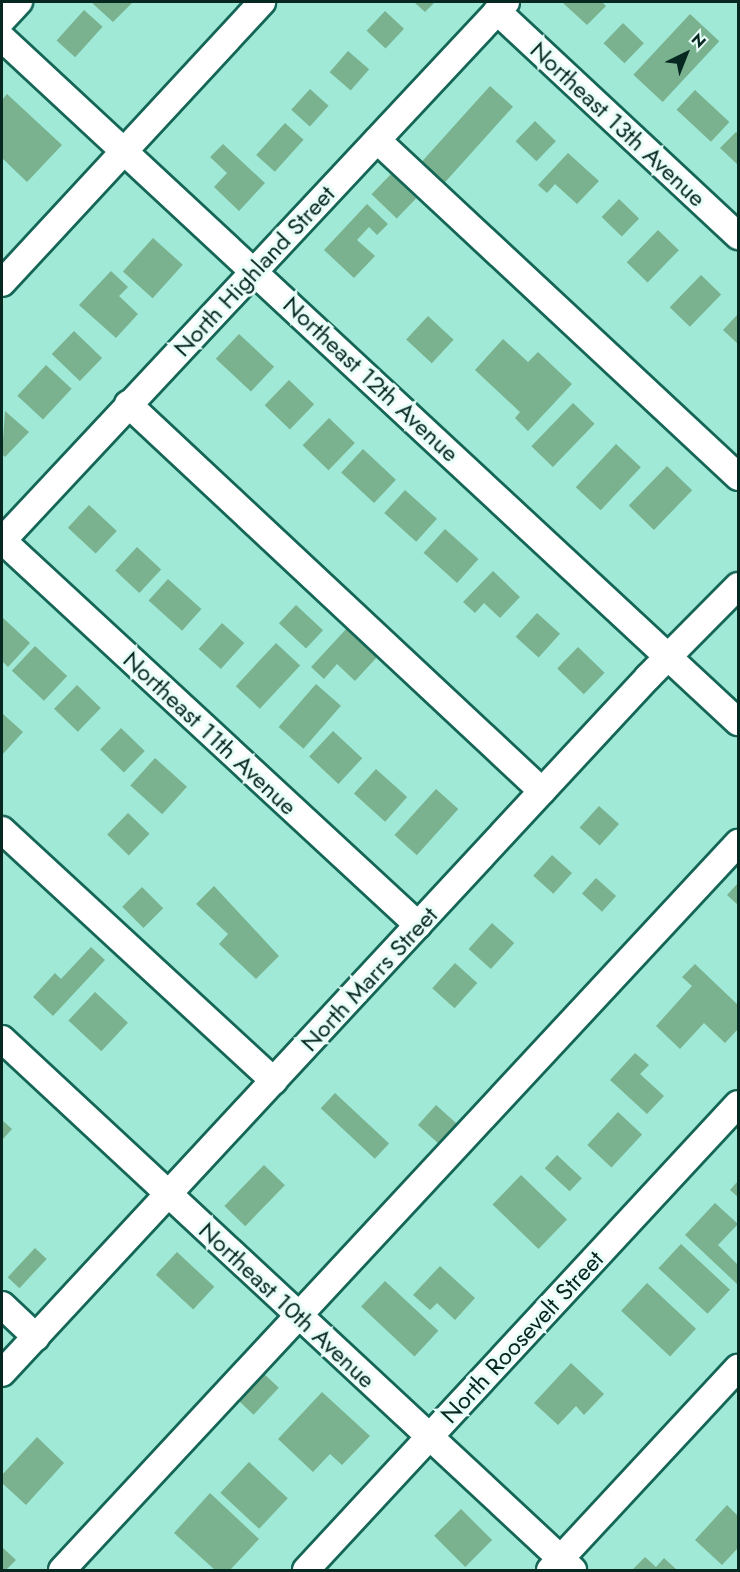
<!DOCTYPE html>
<html>
<head>
<meta charset="utf-8">
<style>
	body { margin:0 }
	#map { position:relative; width:740px; height:1572px; overflow:hidden; background:#9fe9d6; font-family:Jost,sans-serif }
	div>[style] { position:absolute }
	.building>* { inset:0; background:#7ab28f; transform-origin:0 0 }
	.roads { filter:drop-shadow(2px 0 #156657) drop-shadow(-2px 0 #156657) drop-shadow(0 2px #156657) drop-shadow(0 -2px #156657) }
	.minor>* { height:26px; margin:-13px; padding:0 13px; transform-origin:13px; border-radius:13px; background:#fff }
	span { translate:-50% -50%; white-space:nowrap; text-align:center; line-height:1.15; -webkit-text-stroke:6px #e9fef8; paint-order:stroke }
	.street-label { font-size:24px; color:#072721 }
	.frame { position:absolute; inset:0; border:3px solid #072721; pointer-events:none }
	.north { position:absolute; left:656px; top:24px; width:60px; height:60px; -webkit-text-stroke:4px #e9fef8; paint-order:stroke; rotate:43deg; font-size:16px; font-weight:700; line-height:24px; text-align:center; color:#072721 }
	.north::after { content:''; display:block; margin:auto; width:21px; height:27px; background:#072721; clip-path:polygon(50% 0,100% 100%,50% 72%,0 100%) }
</style>
</head>
<body>
<div id="map">
	<div class="building">
		<i style="clip-path:polygon(91px 2px,133px 2px,113px 22px)"></i>
		<i style="clip-path:polygon(414px 2px,435px 2px,425px 12px)"></i>
		<i style="clip-path:polygon(602px 2px,606px 6px,587px 25px,563px 3px)"></i>
		<i style="left:84px;top:10px;width:25px;height:41px;rotate:42deg"></i>
		<i style="left:385px;top:11px;width:26px;height:27px;rotate:43deg"></i>
		<i style="left:690px;top:14px;width:40px;height:83px;rotate:43deg"></i>
		<i style="left:623px;top:23px;width:29px;height:28px;rotate:44deg"></i>
		<i style="left:348px;top:51px;width:28px;height:28px;rotate:41deg"></i>
		<i style="left:490px;top:86px;width:31px;height:103px;rotate:42deg"></i>
		<i style="left:310px;top:89px;width:25px;height:28px;rotate:42deg"></i>
		<i style="left:695px;top:90px;width:47px;height:27px;rotate:43deg"></i>
		<i style="clip-path:polygon(7px 94px,62px 145px,27px 182px,2px 158px,2px 100px)"></i>
		<i style="left:535px;top:121px;width:29px;height:28px;rotate:44deg"></i>
		<i style="left:285px;top:123px;width:25px;height:43px;rotate:42deg"></i>
		<i style="clip-path:polygon(736px 132px,738px 134px,738px 165px,720px 148px)"></i>
		<i style="clip-path:polygon(223px 144px,265px 183px,239px 211px,214px 187px,227px 173px,210px 157px)"></i>
		<i style="clip-path:polygon(568px 153px,599px 181px,577px 204px,555px 184px,547px 193px,538px 185px)"></i>
		<i style="left:391px;top:174px;width:35px;height:28px;rotate:44deg"></i>
		<i style="left:619px;top:199px;width:28px;height:25px;rotate:44deg"></i>
		<i style="clip-path:polygon(367px 204px,388px 224px,377px 235px,369px 227px,357px 240px,375px 256px,354px 278px,324px 250px)"></i>
		<i style="left:658px;top:230px;width:29px;height:45px;rotate:44deg"></i>
		<i style="left:153px;top:238px;width:40px;height:45px;rotate:42deg"></i>
		<i style="clip-path:polygon(111px 271px,128px 287px,119px 296px,138px 314px,116px 338px,79px 305px)"></i>
		<i style="left:701px;top:275px;width:28px;height:45px;rotate:44deg"></i>
		<i style="clip-path:polygon(738px 314px,738px 344px,723px 330px)"></i>
		<i style="left:428px;top:316px;width:35px;height:32px;rotate:43deg"></i>
		<i style="left:74px;top:331px;width:39px;height:32px;rotate:44deg"></i>
		<i style="left:239px;top:334px;width:48px;height:34px;rotate:43deg"></i>
		<i style="clip-path:polygon(503px 339px,528px 362px,538px 352px,572px 384px,528px 431px,515px 418px,520px 412px,475px 370px)"></i>
		<i style="left:46px;top:365px;width:35px;height:42px;rotate:43deg"></i>
		<i style="left:289px;top:380px;width:35px;height:35px;rotate:44deg"></i>
		<i style="left:573px;top:403px;width:30px;height:60px;rotate:44deg"></i>
		<i style="clip-path:polygon(5px 411px,29px 432px,5px 457px,2px 454px)"></i>
		<i style="left:329px;top:418px;width:36px;height:38px;rotate:44deg"></i>
		<i style="left:616px;top:444px;width:34px;height:59px;rotate:43deg"></i>
		<i style="left:363px;top:449px;width:45px;height:32px;rotate:43deg"></i>
		<i style="left:667px;top:466px;width:35px;height:55px;rotate:44deg"></i>
		<i style="left:405px;top:490px;width:43px;height:31px;rotate:42deg"></i>
		<i style="left:89px;top:505px;width:38px;height:31px;rotate:43deg"></i>
		<i style="left:445px;top:529px;width:45px;height:32px;rotate:42deg"></i>
		<i style="left:137px;top:547px;width:33px;height:32px;rotate:43deg"></i>
		<i style="clip-path:polygon(493px 571px,520px 597px,500px 618px,484px 603px,475px 613px,463px 602px)"></i>
		<i style="left:168px;top:579px;width:45px;height:29px;rotate:42deg"></i>
		<i style="left:296px;top:605px;width:37px;height:25px;rotate:43deg"></i>
		<i style="left:537px;top:613px;width:31px;height:32px;rotate:42deg"></i>
		<i style="clip-path:polygon(2px 617px,30px 643px,8px 667px,2px 661px)"></i>
		<i style="left:222px;top:623px;width:30px;height:35px;rotate:42deg"></i>
		<i style="clip-path:polygon(348px 627px,378px 656px,355px 681px,337px 664px,324px 679px,311px 667px)"></i>
		<i style="left:276px;top:643px;width:33px;height:59px;rotate:43deg"></i>
		<i style="left:35px;top:646px;width:44px;height:34px;rotate:43deg"></i>
		<i style="left:578px;top:647px;width:37px;height:30px;rotate:44deg"></i>
		<i style="left:316px;top:684px;width:33px;height:57px;rotate:41deg"></i>
		<i style="left:77px;top:685px;width:33px;height:33px;rotate:44deg"></i>
		<i style="clip-path:polygon(3px 714px,23px 732px,2px 755px,2px 716px)"></i>
		<i style="left:121px;top:728px;width:33px;height:30px;rotate:44deg"></i>
		<i style="left:333px;top:731px;width:40px;height:35px;rotate:43deg"></i>
		<i style="left:155px;top:758px;width:43px;height:37px;rotate:42deg"></i>
		<i style="left:376px;top:769px;width:42px;height:33px;rotate:42deg"></i>
		<i style="left:436px;top:789px;width:30px;height:62px;rotate:42deg"></i>
		<i style="left:599px;top:806px;width:27px;height:29px;rotate:42deg"></i>
		<i style="left:128px;top:813px;width:30px;height:30px;rotate:44deg"></i>
		<i style="left:552px;top:855px;width:27px;height:28px;rotate:42deg"></i>
		<i style="left:596px;top:878px;width:27px;height:21px;rotate:42deg"></i>
		<i style="clip-path:polygon(738px 883px,738px 905px,727px 895px)"></i>
		<i style="clip-path:polygon(214px 886px,279px 956px,256px 979px,219px 944px,228px 934px,196px 904px)"></i>
		<i style="left:142px;top:887px;width:30px;height:28px;rotate:45deg"></i>
		<i style="left:492px;top:923px;width:30px;height:35px;rotate:42deg"></i>
		<i style="clip-path:polygon(91px 947px,105px 960px,53px 1016px,33px 997px,55px 973px,61px 979px)"></i>
		<i style="left:455px;top:963px;width:30px;height:34px;rotate:42deg"></i>
		<i style="clip-path:polygon(695px 964px,738px 1005px,738px 1029px,725px 1043px,704px 1023px,680px 1049px,656px 1026px,692px 986px,682px 977px)"></i>
		<i style="left:95px;top:992px;width:45px;height:39px;rotate:43deg"></i>
		<i style="clip-path:polygon(635px 1053px,649px 1065px,640px 1074px,664px 1096px,647px 1114px,610px 1080px)"></i>
		<i style="left:335px;top:1093px;width:74px;height:21px;rotate:43deg"></i>
		<i style="left:436px;top:1105px;width:28px;height:27px;rotate:42deg"></i>
		<i style="left:618px;top:1112px;width:33px;height:45px;rotate:43deg"></i>
		<i style="clip-path:polygon(2px 1120px,12px 1129px,2px 1140px)"></i>
		<i style="left:557px;top:1155px;width:34px;height:18px;rotate:43deg"></i>
		<i style="left:264px;top:1165px;width:29px;height:57px;rotate:44deg"></i>
		<i style="left:521px;top:1175px;width:64px;height:41px;rotate:44deg"></i>
		<i style="clip-path:polygon(738px 1181px,738px 1197px,730px 1190px)"></i>
		<i style="clip-path:polygon(715px 1203px,738px 1224px,718px 1245px,738px 1265px,737px 1284px,685px 1235px)"></i>
		<i style="left:681px;top:1244px;width:67px;height:33px;rotate:43deg"></i>
		<i style="left:35px;top:1248px;width:16px;height:40px;rotate:43deg"></i>
		<i style="left:177px;top:1252px;width:51px;height:31px;rotate:43deg"></i>
		<i style="clip-path:polygon(440px 1266px,475px 1298px,455px 1320px,437px 1303px,430px 1310px,413px 1295px)"></i>
		<i style="left:385px;top:1281px;width:73px;height:35px;rotate:43deg"></i>
		<i style="left:647px;top:1283px;width:67px;height:38px;rotate:43deg"></i>
		<i style="clip-path:polygon(571px 1363px,604px 1394px,584px 1415px,576px 1406px,558px 1425px,534px 1403px)"></i>
		<i style="left:262px;top:1372px;width:23px;height:37px;rotate:43deg"></i>
		<i style="clip-path:polygon(322px 1392px,370px 1436px,342px 1465px,330px 1454px,313px 1472px,278px 1439px)"></i>
		<i style="clip-path:polygon(37px 1437px,64px 1463px,26px 1505px,2px 1483px,2px 1475px)"></i>
		<i style="left:249px;top:1462px;width:53px;height:42px;rotate:43deg"></i>
		<i style="clip-path:polygon(210px 1493px,259px 1539px,230px 1570px,215px 1570px,174px 1533px)"></i>
		<i style="clip-path:polygon(727px 1505px,738px 1516px,738px 1548px,722px 1565px,695px 1540px)"></i>
		<i style="left:461px;top:1509px;width:44px;height:38px;rotate:45deg"></i>
		<i style="clip-path:polygon(2px 1547px,16px 1560px,6px 1570px,2px 1569px)"></i>
		<i style="clip-path:polygon(645px 1557px,656px 1567px,664px 1558px,677px 1570px,632px 1570px)"></i>
	</div>
	<div class="roads">
		<div class="minor">
			<i style="left:497px;top:11px;width:330px;rotate:43deg"></i>
			<i style="left:2px;top:20px;width:25px;rotate:-47deg"></i>
			<i style="left:2px;top:38px;width:1005px;rotate:42.9deg"></i>
			<i style="left:377px;top:140px;width:494px;rotate:43deg"></i>
			<i style="left:2px;top:283px;width:383px;rotate:-47.2deg"></i>
			<i style="left:128px;top:404px;width:567px;rotate:43.07deg"></i>
			<i style="left:2px;top:540px;width:567px;rotate:42.78deg"></i>
			<i style="left:2px;top:541px;width:738px;rotate:-46.92deg"></i>
			<i style="left:2px;top:830px;width:370px;rotate:42.7deg"></i>
			<i style="left:2px;top:1039px;width:780px;rotate:42.92deg"></i>
			<i style="left:2px;top:1305px;width:47px;rotate:43.3deg"></i>
			<i style="left:2px;top:1373px;width:950px;rotate:-47.13deg"></i>
			<i style="left:648px;top:677px;width:128px;rotate:-45.3deg"></i>
			<i style="left:62px;top:1570px;width:993px;rotate:-47.08deg"></i>
			<i style="left:306px;top:1570px;width:635px;rotate:-47.17deg"></i>
			<i style="left:550px;top:1570px;width:276px;rotate:-47.1deg"></i>
		</div>
	</div>
	<div class="street-label">
		<span style="left:618px;top:124px;rotate:43deg">Northeast 13th Avenue</span>
		<span style="left:254px;top:271px;rotate:-47deg">North Highland Street</span>
		<span style="left:371px;top:379px;rotate:43deg">Northeast 12th Avenue</span>
		<span style="left:210px;top:733px;rotate:43deg">Northeast 11th Avenue</span>
		<span style="left:369px;top:979px;rotate:-47deg">North Marrs Street</span>
		<span style="left:287px;top:1305px;rotate:43deg">Northeast 10th Avenue</span>
		<span style="left:522px;top:1337px;rotate:-47deg">North Roosevelt Street</span>
	</div>
	<div class="frame"></div>
	<div class="north">N</div>
</div>
</body>
</html>
